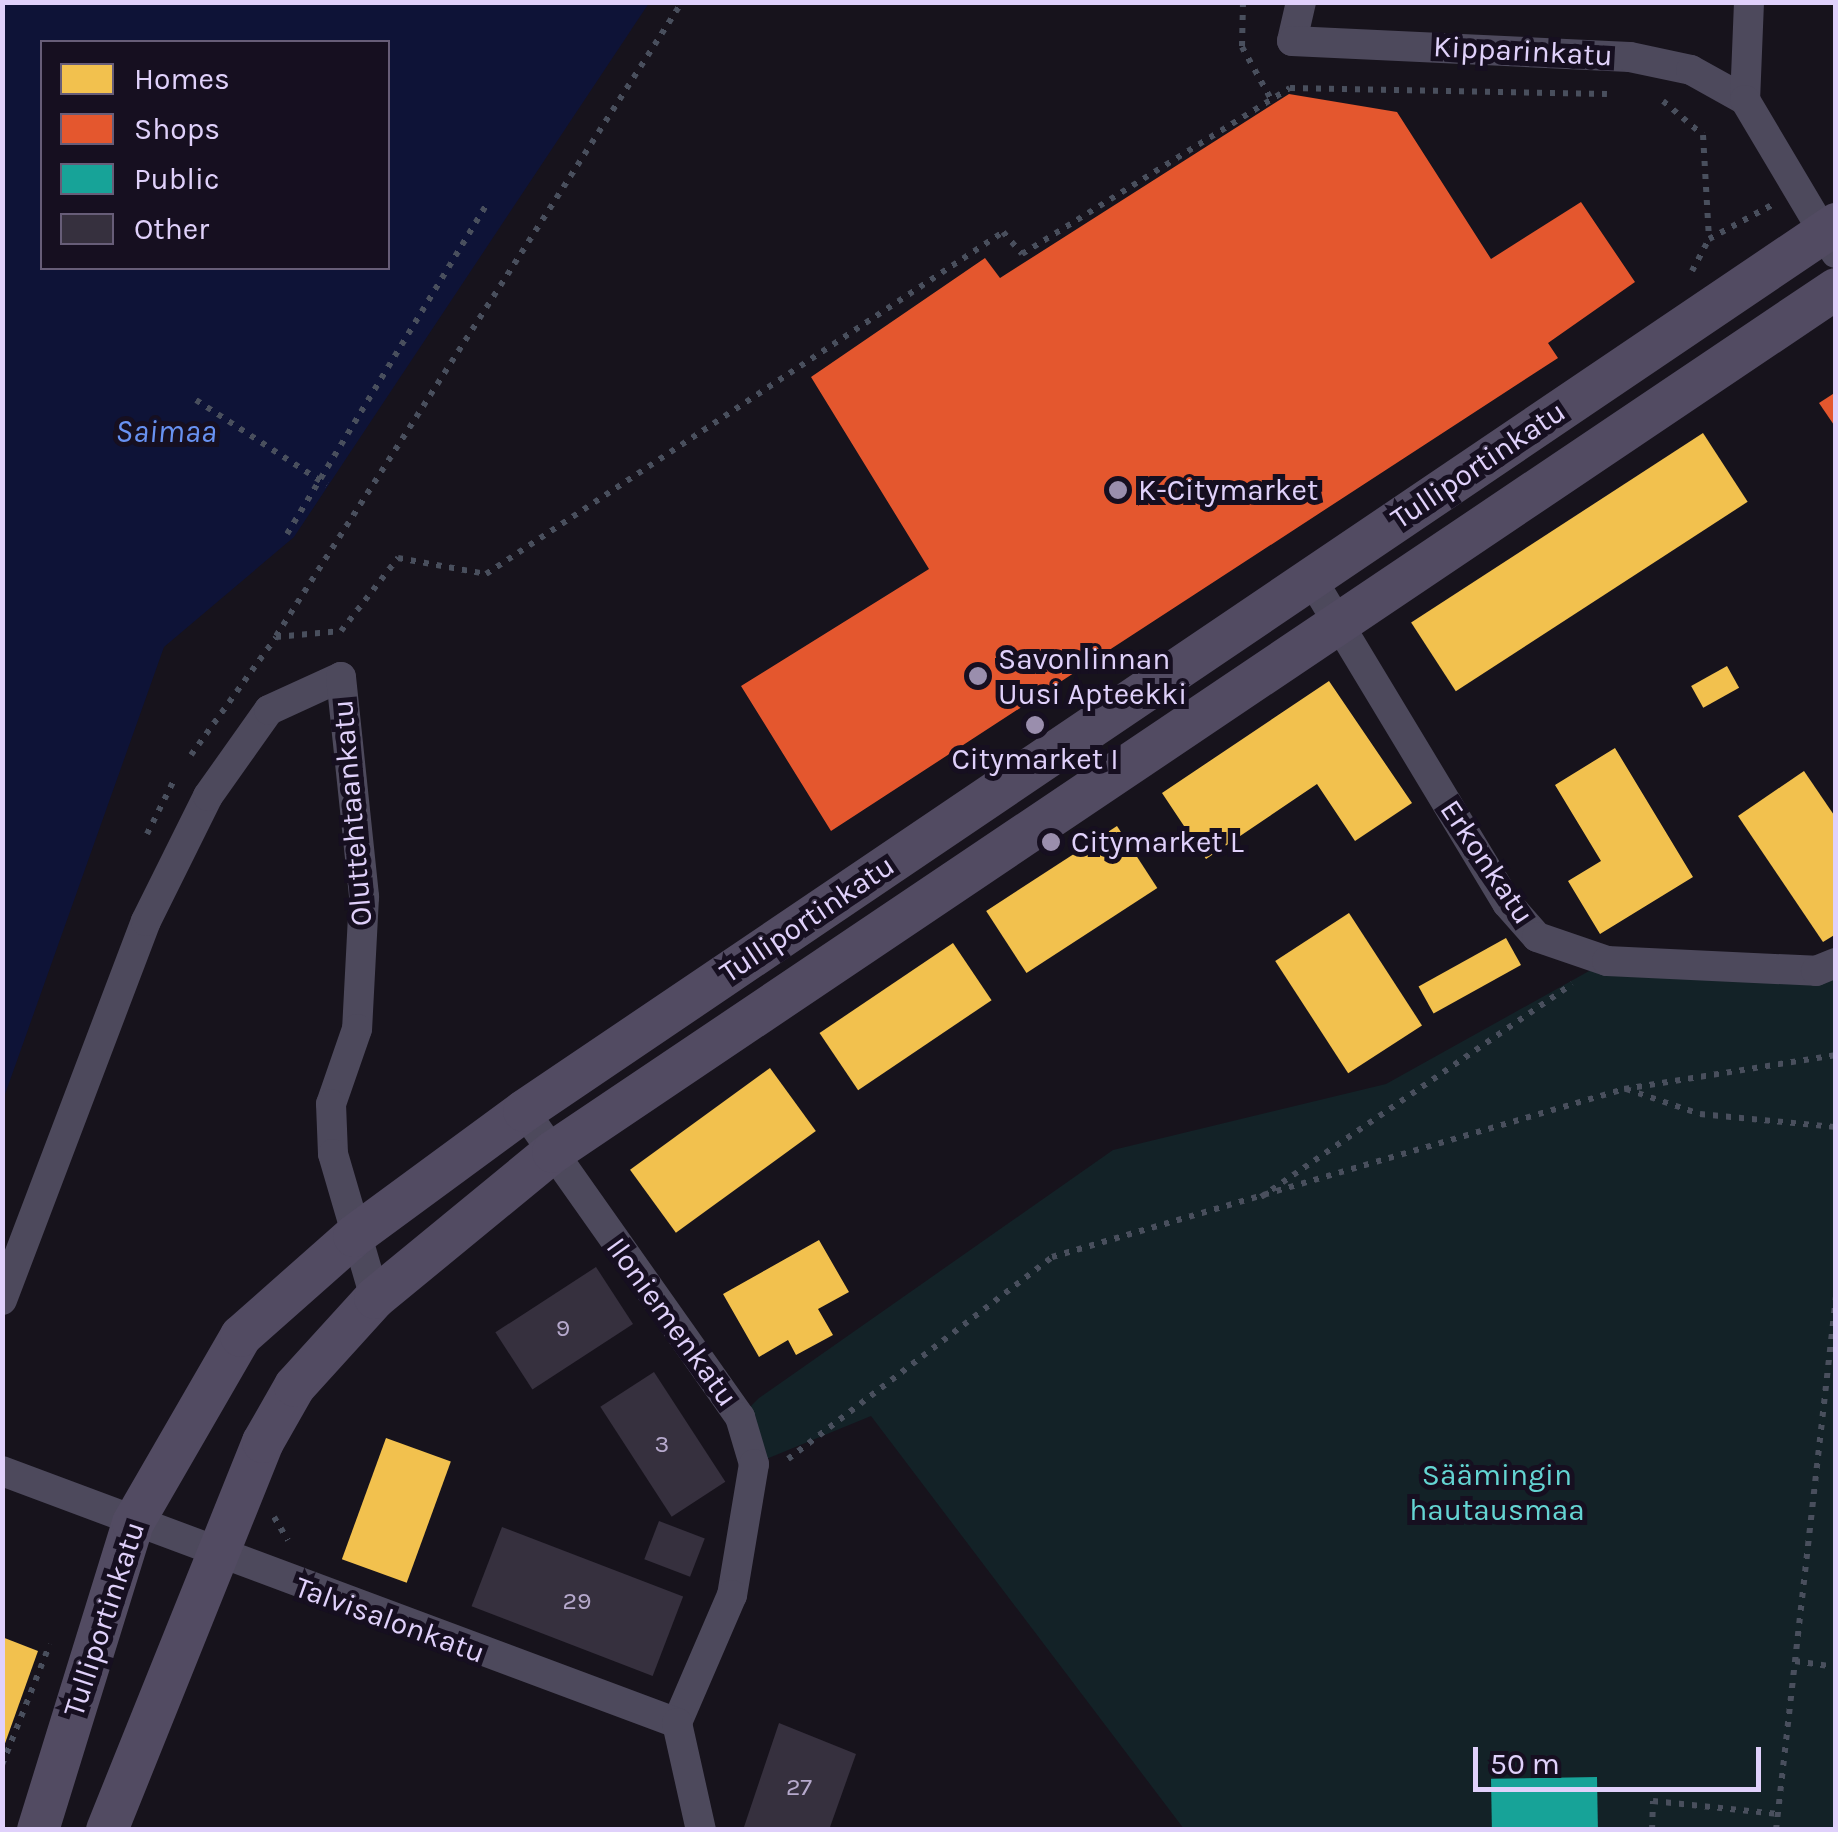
<!DOCTYPE html>
<html>
<head>
<meta charset="utf-8">
<style>
	body { margin:0 }
	#map { position:relative; width:1838px; height:1832px; overflow:hidden; background:#17131c; font-family:Karla,sans-serif }
	div>[style] { position:absolute }
	.green>* { inset:0; background:#132227 }
	.water>* { inset:0; background:#0e1337 }
	.homes>* { inset:0; background:#f2c14e; transform-origin:0 0 }
	.shops>* { inset:0; background:#e4572e }
	.public>* { inset:0; background:#17a398; transform-origin:0 0 }
	.building>* { inset:0; background:#36303e; transform-origin:0 0 }
	.path>* { height:6px; margin-top:-3px; transform-origin:0; background:repeating-linear-gradient(90deg,#494f5d 0 5px,transparent 0 13px) }
	.minor>* { height:30px; margin:-15px; padding:0 15px; transform-origin:15px; border-radius:15px; background:#4d495c }
	.secondary>* { height:42px; margin:-21px; padding:0 21px; transform-origin:21px; border-radius:21px; background:#524b62 }
	.dots>* { width:28px; height:28px; translate:-50% -50%; box-sizing:border-box; border:5px solid #160f20; border-radius:50% }
	span { translate:-50% -50%; white-space:nowrap; text-align:center; line-height:1.15; -webkit-text-stroke:10px #160f20; paint-order:stroke }
	.number-label { font-size:25px; color:#b6a9cc }
	.number-label span { -webkit-text-stroke-width:0 }
	.street-label { font-size:30px; color:#e0d1fb }
	.poi-label { font-size:30px; color:#e0d1fb }
	.left { translate:0 -50%; text-align:left }
	.park-label { font-size:30px; color:#64d5d3 }
	.water-label { font-size:32px; color:#6892f2; font-style:italic }
	.frame { position:absolute; inset:0; border:5px solid #e0d1fb; pointer-events:none }
	.legend { position:absolute; left:40px; top:40px; width:350px; height:230px; box-sizing:border-box; background:#160f20; border:2px solid #675d78; margin:0; padding:12px 18px; list-style:none; font-size:30px; color:#e0d1fb }
	.legend li { display:flex; align-items:center; gap:20px; height:50px }
	.legend b { width:50px; border:2px solid #675d78 }
	.scale { position:absolute; left:1473px; top:1747px; width:288px; height:45px; box-sizing:border-box; border:5px solid #e0d1fb; border-top:0; padding-left:12px; font-size:30px; line-height:35px; white-space:nowrap; color:#e0d1fb; -webkit-text-stroke:8px #160f20; paint-order:stroke }
</style>
</head>
<body>
<div id="map">
	<div class="green">
		<i style="clip-path:polygon(1607px 961px,1835px 963px,1835px 1829px,1184px 1829px,871px 1416px,754px 1464px,740px 1417px,759px 1398px,1113px 1150px,1386px 1084px)"></i>
	</div>
	<div class="water">
		<i style="clip-path:polygon(evenodd,3px 2px,649px 3px,294px 537px,164px 647px,3px 1100px,3px 2px,42px 42px,388px 42px,388px 268px,42px 268px,42px 42px)"></i>
	</div>
	<div class="homes">
		<i style="left:1703px;top:433px;width:82px;height:348px;rotate:57deg"></i>
		<i style="left:1727px;top:666px;width:25px;height:41px;rotate:61deg"></i>
		<i style="clip-path:polygon(1329px 681px,1412px 803px,1355px 841px,1317px 784px,1206px 859px,1162px 793px)"></i>
		<i style="clip-path:polygon(1615px 748px,1693px 877px,1600px 934px,1568px 881px,1601px 861px,1555px 785px)"></i>
		<i style="clip-path:polygon(1804px 771px,1836px 818px,1836px 934px,1823px 942px,1738px 816px)"></i>
		<i style="left:1117px;top:826px;width:74px;height:156px;rotate:57deg"></i>
		<i style="left:1349px;top:913px;width:134px;height:88px;rotate:57deg"></i>
		<i style="left:1506px;top:938px;width:31px;height:100px;rotate:61deg"></i>
		<i style="left:953px;top:943px;width:69px;height:161px;rotate:56deg"></i>
		<i style="left:770px;top:1068px;width:78px;height:173px;rotate:54deg"></i>
		<i style="clip-path:polygon(819px 1240px,849px 1292px,818px 1309px,833px 1335px,796px 1355px,788px 1340px,759px 1357px,723px 1294px)"></i>
		<i style="left:386px;top:1438px;width:69px;height:129px;rotate:20deg"></i>
		<i style="clip-path:polygon(2px 1637px,38px 1651px,3px 1749px,2px 1748px)"></i>
	</div>
	<div class="shops">
		<i style="clip-path:polygon(1289px 94px,1397px 112px,1491px 259px,1581px 202px,1635px 282px,1548px 343px,1558px 358px,831px 831px,741px 686px,929px 569px,811px 377px,985px 258px,1000px 278px)"></i>
		<i style="clip-path:polygon(1836px 392px,1836px 428px,1819px 403px)"></i>
	</div>
	<div class="public">
		<i style="left:1597px;top:1777px;width:53px;height:106px;rotate:89deg"></i>
	</div>
	<div class="building">
		<i style="left:596px;top:1267px;width:68px;height:120px;rotate:57deg"></i>
		<i style="left:654px;top:1372px;width:131px;height:64px;rotate:57deg"></i>
		<i style="left:659px;top:1521px;width:49px;height:41px;rotate:21deg"></i>
		<i style="left:502px;top:1527px;width:194px;height:85px;rotate:21deg"></i>
		<i style="clip-path:polygon(779px 1723px,856px 1754px,829px 1830px,743px 1830px)"></i>
	</div>
	<div class="path">
		<i style="left:1243px;top:2px;width:45px;rotate:91.3deg"></i>
		<i style="left:1242px;top:47px;width:62px;rotate:60.9deg"></i>
		<i style="left:1663px;top:101px;width:52px;rotate:40.4deg"></i>
		<i style="left:1703px;top:135px;width:104px;rotate:86.7deg"></i>
		<i style="left:1692px;top:271px;width:36px;rotate:-62deg"></i>
		<i style="left:1709px;top:239px;width:72px;rotate:-28.4deg"></i>
		<i style="left:196px;top:400px;width:156px;rotate:33deg"></i>
		<i style="left:287px;top:534px;width:388px;rotate:-58.8deg"></i>
		<i style="left:276px;top:636px;width:753px;rotate:-57.37deg"></i>
		<i style="left:191px;top:755px;width:145px;rotate:-54.2deg"></i>
		<i style="left:276px;top:637px;width:65px;rotate:-5.3deg"></i>
		<i style="left:341px;top:631px;width:93px;rotate:-52deg"></i>
		<i style="left:398px;top:558px;width:89px;rotate:10.3deg"></i>
		<i style="left:486px;top:574px;width:620px;rotate:-33.48deg"></i>
		<i style="left:1003px;top:232px;width:29px;rotate:49deg"></i>
		<i style="left:1022px;top:254px;width:315px;rotate:-31.8deg"></i>
		<i style="left:1290px;top:88px;width:317px;rotate:1.1deg"></i>
		<i style="left:147px;top:834px;width:63px;rotate:-63.4deg"></i>
		<i style="left:1626px;top:1089px;width:78px;rotate:18.7deg"></i>
		<i style="left:1700px;top:1114px;width:137px;rotate:5.5deg"></i>
		<i style="left:1261px;top:1197px;width:377px;rotate:-34.4deg"></i>
		<i style="left:788px;top:1459px;width:332px;rotate:-37.4deg"></i>
		<i style="left:1052px;top:1257px;width:596px;rotate:-16.37deg"></i>
		<i style="left:1624px;top:1089px;width:215px;rotate:-9.1deg"></i>
		<i style="left:274px;top:1517px;width:27px;rotate:59deg"></i>
		<i style="left:1795px;top:1661px;width:41px;rotate:8.3deg"></i>
		<i style="left:2px;top:1765px;width:130px;rotate:-68.4deg"></i>
		<i style="left:1652px;top:1830px;width:29px;rotate:-88deg"></i>
		<i style="left:1653px;top:1801px;width:126px;rotate:5.9deg"></i>
		<i style="left:1776px;top:1830px;width:536px;rotate:-83.58deg"></i>
	</div>
	<div class="minor">
		<i style="left:1301px;top:2px;width:40px;rotate:103deg"></i>
		<i style="left:1292px;top:41px;width:338px;rotate:2.7deg"></i>
		<i style="left:1630px;top:57px;width:62px;rotate:12deg"></i>
		<i style="left:1691px;top:70px;width:62px;rotate:29.1deg"></i>
		<i style="left:1749px;top:2px;width:98px;rotate:92.3deg"></i>
		<i style="left:1745px;top:100px;width:178px;rotate:59.3deg"></i>
		<i style="left:1311px;top:578px;width:380px;rotate:58.9deg"></i>
		<i style="left:1507px;top:903px;width:45px;rotate:48.6deg"></i>
		<i style="left:1537px;top:937px;width:74px;rotate:18.9deg"></i>
		<i style="left:1607px;top:961px;width:209px;rotate:2.7deg"></i>
		<i style="left:1816px;top:971px;width:22px;rotate:-22deg"></i>
		<i style="left:524px;top:1111px;width:375px;rotate:54.8deg"></i>
		<i style="left:740px;top:1417px;width:49px;rotate:73.4deg"></i>
		<i style="left:754px;top:1464px;width:133px;rotate:99.5deg"></i>
		<i style="left:732px;top:1595px;width:139px;rotate:113.3deg"></i>
		<i style="left:2px;top:1300px;width:405px;rotate:-69.2deg"></i>
		<i style="left:146px;top:921px;width:140px;rotate:-63.6deg"></i>
		<i style="left:208px;top:796px;width:105px;rotate:-54.7deg"></i>
		<i style="left:269px;top:710px;width:79px;rotate:-24.6deg"></i>
		<i style="left:341px;top:677px;width:221px;rotate:84deg"></i>
		<i style="left:364px;top:897px;width:132px;rotate:93deg"></i>
		<i style="left:357px;top:1029px;width:79px;rotate:109.1deg"></i>
		<i style="left:331px;top:1104px;width:50px;rotate:87.7deg"></i>
		<i style="left:333px;top:1154px;width:150px;rotate:73.7deg"></i>
		<i style="left:2px;top:1471px;width:721px;rotate:20.47deg"></i>
		<i style="left:677px;top:1723px;width:110px;rotate:77.4deg"></i>
	</div>
	<div class="secondary">
		<i style="left:38px;top:1830px;width:321px;rotate:-72.8deg"></i>
		<i style="left:133px;top:1523px;width:216px;rotate:-60deg"></i>
		<i style="left:241px;top:1336px;width:151px;rotate:-41.5deg"></i>
		<i style="left:354px;top:1236px;width:211px;rotate:-36.3deg"></i>
		<i style="left:524px;top:1111px;width:1584px;rotate:-34.06deg"></i>
		<i style="left:107px;top:1830px;width:418px;rotate:-68.1deg"></i>
		<i style="left:263px;top:1442px;width:64px;rotate:-60.3deg"></i>
		<i style="left:295px;top:1386px;width:119px;rotate:-47.7deg"></i>
		<i style="left:375px;top:1298px;width:230px;rotate:-39.4deg"></i>
		<i style="left:553px;top:1152px;width:1546px;rotate:-33.93deg"></i>
	</div>
	<div class="dots">
		<i style="left:1118px;top:490px;background:#9a8ead"></i>
		<i style="left:978px;top:676px;background:#9a8ead"></i>
		<i style="left:1035px;top:725px;background:#9a8ead"></i>
		<i style="left:1051px;top:842px;background:#9a8ead"></i>
	</div>
	<div class="number-label">
		<span style="left:563px;top:1328px">9</span>
		<span style="left:662px;top:1444px">3</span>
		<span style="left:577px;top:1601px">29</span>
		<span style="left:799px;top:1787px">27</span>
	</div>
	<div class="street-label">
		<span style="left:1523px;top:51px;rotate:3deg">Kipparinkatu</span>
		<span style="left:1478px;top:465px;rotate:-34deg">Tulliportinkatu</span>
		<span style="left:352px;top:813px;rotate:-95deg">Oluttehtaankatu</span>
		<span style="left:1487px;top:862px;rotate:56deg">Erkonkatu</span>
		<span style="left:807px;top:919px;rotate:-34deg">Tulliportinkatu</span>
		<span style="left:672px;top:1322px;rotate:54deg">Iloniemenkatu</span>
		<span style="left:104px;top:1619px;rotate:-72deg">Tulliportinkatu</span>
		<span style="left:390px;top:1620px;rotate:20deg">Talvisalonkatu</span>
	</div>
	<div class="poi-label">
		<span class="left" style="left:1138px;top:490px">K-Citymarket</span>
		<span class="left" style="left:998px;top:676px">Savonlinnan<br>Uusi Apteekki</span>
		<span style="left:1035px;top:759px">Citymarket I</span>
		<span class="left" style="left:1071px;top:842px">Citymarket L</span>
	</div>
	<div class="park-label">
		<span style="left:1497px;top:1492px">Säämingin<br>hautausmaa</span>
	</div>
	<div class="water-label">
		<span style="left:166px;top:432px">Saimaa</span>
	</div>
	<div class="frame"></div>
	<ul class="legend">
	<li><b style="height:28px;background:#f2c14e"></b>Homes</li>
	<li><b style="height:28px;background:#e4572e"></b>Shops</li>
	<li><b style="height:28px;background:#17a398"></b>Public</li>
	<li><b style="height:28px;background:#36303e"></b>Other</li>
	</ul>
	<div class="scale">50 m</div>
</div>
</body>
</html>
